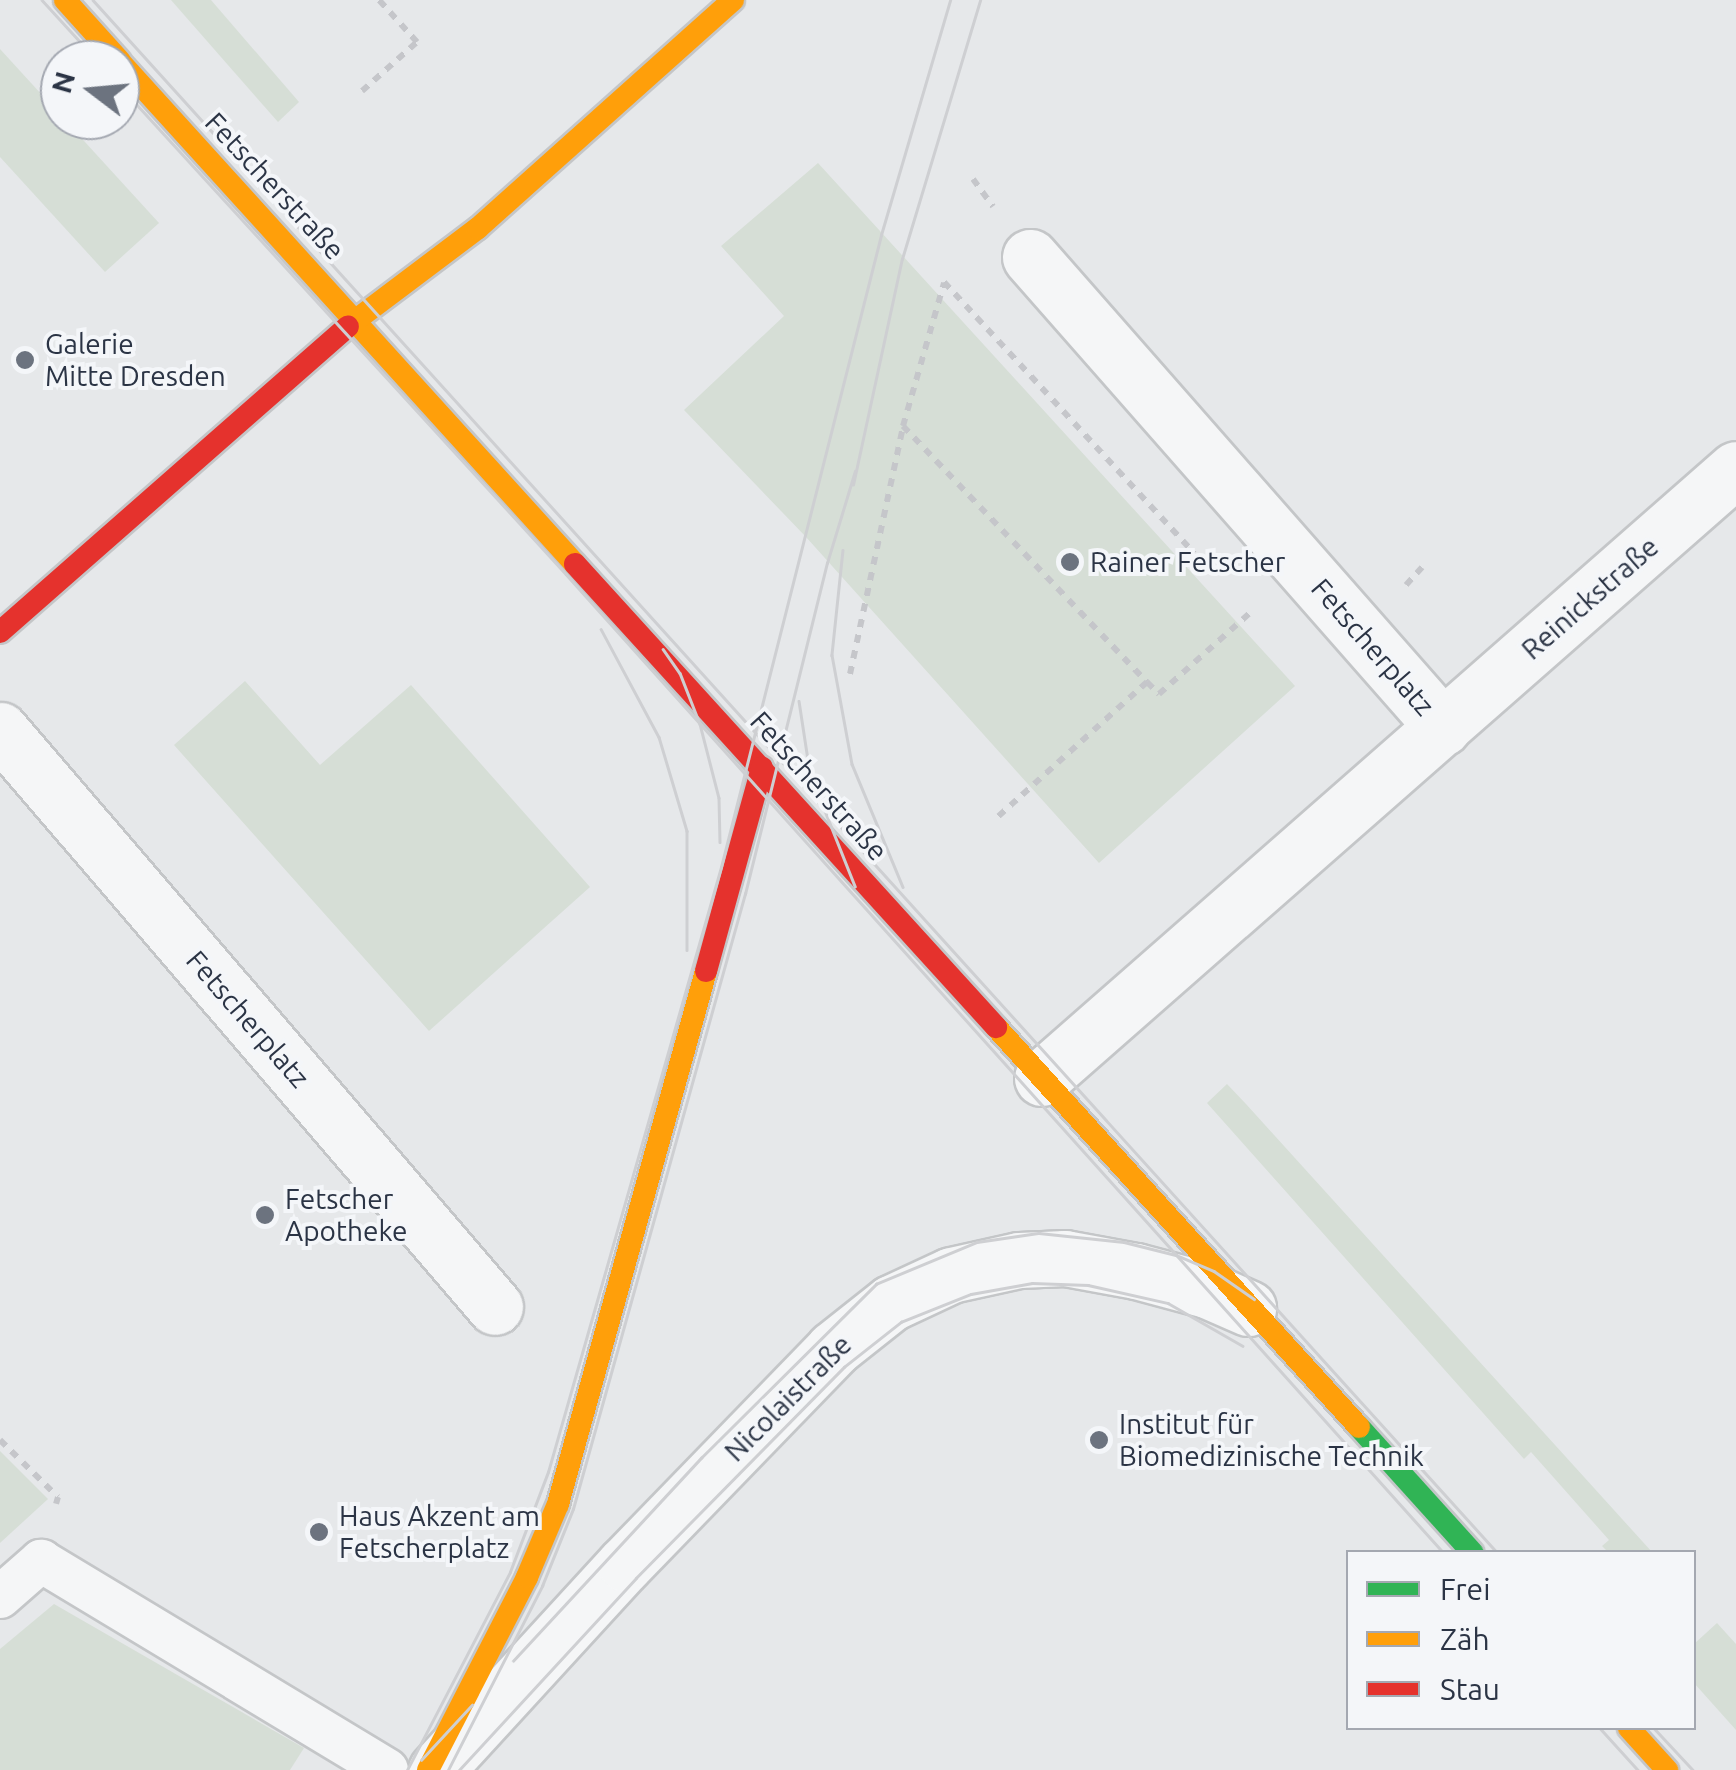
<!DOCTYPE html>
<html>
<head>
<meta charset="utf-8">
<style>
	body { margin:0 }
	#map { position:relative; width:1736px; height:1770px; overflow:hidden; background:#e6e8ea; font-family:Ubuntu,sans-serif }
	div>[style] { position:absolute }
	.green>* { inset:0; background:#d6ded6 }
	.path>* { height:6px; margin-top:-3px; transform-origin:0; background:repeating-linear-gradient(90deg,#c5c6ca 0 8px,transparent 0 16px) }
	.roads { filter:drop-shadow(2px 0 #c4c6c8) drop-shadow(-2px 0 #c4c6c8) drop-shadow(0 2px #c4c6c8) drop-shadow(0 -2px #c4c6c8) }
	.lane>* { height:42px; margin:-21px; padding:0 21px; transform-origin:21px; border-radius:21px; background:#f5f6f7 }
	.street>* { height:55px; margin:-27.5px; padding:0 27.5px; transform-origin:27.5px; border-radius:27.5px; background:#f5f6f7 }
	.fast>* { height:22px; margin:-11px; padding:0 11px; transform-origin:11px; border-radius:11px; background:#30b455 }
	.slow>* { height:22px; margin:-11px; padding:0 11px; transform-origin:11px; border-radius:11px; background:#ff9f0a }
	.jam>* { height:22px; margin:-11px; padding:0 11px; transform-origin:11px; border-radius:11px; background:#e5322d }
	.tram>* { height:2.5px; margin:-1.25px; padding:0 1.25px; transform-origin:1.25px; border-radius:1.25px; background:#cecfd2 }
	.dots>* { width:28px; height:28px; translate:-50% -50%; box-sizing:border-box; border:5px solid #f4f6f9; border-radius:50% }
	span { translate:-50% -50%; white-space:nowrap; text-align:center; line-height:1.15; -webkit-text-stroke:8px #f4f6f9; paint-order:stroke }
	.street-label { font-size:28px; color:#2b3445 }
	.poi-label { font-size:28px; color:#2b3445 }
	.left { translate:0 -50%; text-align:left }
	.legend { position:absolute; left:1346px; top:1550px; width:350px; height:180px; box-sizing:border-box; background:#f4f6f9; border:2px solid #a4a8b1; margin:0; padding:12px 18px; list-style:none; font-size:30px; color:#2b3445 }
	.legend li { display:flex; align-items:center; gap:20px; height:50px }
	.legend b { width:50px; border:2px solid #a4a8b1 }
	.north { position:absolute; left:40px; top:40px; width:100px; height:100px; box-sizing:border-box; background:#f4f6f9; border:2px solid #a4a8b1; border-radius:50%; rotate:286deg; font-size:28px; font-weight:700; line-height:40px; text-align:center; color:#2b3445 }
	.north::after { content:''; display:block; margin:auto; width:35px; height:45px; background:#6c737f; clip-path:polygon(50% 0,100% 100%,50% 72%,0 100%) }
</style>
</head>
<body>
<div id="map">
	<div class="green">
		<i style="clip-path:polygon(171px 0,211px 0,299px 102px,278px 122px)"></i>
		<i style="clip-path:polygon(0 49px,159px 223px,105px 272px,0 157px)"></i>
		<i style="clip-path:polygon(818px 163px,1295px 686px,1099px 863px,806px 537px,684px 410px,784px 316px,721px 246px)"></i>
		<i style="clip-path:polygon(245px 681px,320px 765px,411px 685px,590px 887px,429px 1031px,174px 745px)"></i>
		<i style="clip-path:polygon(1227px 1084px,1246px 1104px,1652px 1552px,1608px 1552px,1602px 1546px,1609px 1540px,1531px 1452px,1524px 1459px,1207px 1103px)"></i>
		<i style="clip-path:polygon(0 1451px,48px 1499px,0 1543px)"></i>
		<i style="clip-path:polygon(54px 1604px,304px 1748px,290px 1770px,0 1770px,0 1649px)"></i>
		<i style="clip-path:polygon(1717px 1623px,1736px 1644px,1736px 1730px,1694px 1683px,1694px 1644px)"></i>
	</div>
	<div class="path">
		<i style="left:362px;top:91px;width:74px;rotate:-41.7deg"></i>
		<i style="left:417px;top:42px;width:57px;rotate:-132.1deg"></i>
		<i style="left:973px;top:179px;width:34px;rotate:54deg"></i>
		<i style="left:944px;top:282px;width:369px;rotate:47.3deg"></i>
		<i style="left:903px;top:426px;width:354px;rotate:46.4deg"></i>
		<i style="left:1147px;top:682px;width:207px;rotate:137.9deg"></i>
		<i style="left:1406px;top:585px;width:24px;rotate:-48deg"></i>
		<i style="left:850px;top:674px;width:254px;rotate:-77.9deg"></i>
		<i style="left:903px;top:426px;width:149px;rotate:-74deg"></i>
		<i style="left:1147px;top:682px;width:17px;rotate:45deg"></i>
		<i style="left:1159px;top:694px;width:122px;rotate:-41.7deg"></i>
		<i style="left:0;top:1440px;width:81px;rotate:44.5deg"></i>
		<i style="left:58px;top:1497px;width:7px;rotate:106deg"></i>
	</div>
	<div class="roads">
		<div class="lane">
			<i style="left:0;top:1597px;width:55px;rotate:-41.3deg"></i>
			<i style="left:41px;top:1561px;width:404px;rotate:31.1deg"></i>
		</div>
		<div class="street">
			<i style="left:1030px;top:257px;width:626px;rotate:48.69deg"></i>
			<i style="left:0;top:730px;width:760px;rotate:49.37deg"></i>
			<i style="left:1042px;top:1078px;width:923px;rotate:-41.27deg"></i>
			<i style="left:436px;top:1770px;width:280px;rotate:-47.5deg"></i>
			<i style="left:625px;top:1564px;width:299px;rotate:-45.9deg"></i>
			<i style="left:833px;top:1349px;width:74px;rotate:-38.4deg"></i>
			<i style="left:891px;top:1303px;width:66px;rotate:-25deg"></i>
			<i style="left:951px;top:1275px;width:70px;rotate:-12.4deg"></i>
			<i style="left:1019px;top:1260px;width:46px;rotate:-2.5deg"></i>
			<i style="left:1065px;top:1258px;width:72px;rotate:10.4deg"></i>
			<i style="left:1136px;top:1271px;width:73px;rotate:15deg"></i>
			<i style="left:1207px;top:1290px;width:45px;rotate:23.7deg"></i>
		</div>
		<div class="fast">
			<i style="left:1359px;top:1427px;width:169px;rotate:47.9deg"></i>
		</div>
		<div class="slow">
			<i style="left:65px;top:0;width:81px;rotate:48deg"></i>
			<i style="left:120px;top:62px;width:678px;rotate:47.81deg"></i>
			<i style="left:348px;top:326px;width:163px;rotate:-37deg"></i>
			<i style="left:478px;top:228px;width:342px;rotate:-41.8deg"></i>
			<i style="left:996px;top:1027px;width:540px;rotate:47.78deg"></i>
			<i style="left:1629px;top:1728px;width:57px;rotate:47.9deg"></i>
			<i style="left:428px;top:1770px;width:217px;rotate:-62.8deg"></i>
			<i style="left:527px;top:1577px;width:79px;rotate:-67deg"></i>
			<i style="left:558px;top:1504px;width:553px;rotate:-74.48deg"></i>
		</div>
		<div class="jam">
			<i style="left:575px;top:564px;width:626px;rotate:47.72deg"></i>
			<i style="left:0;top:632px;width:463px;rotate:-41.3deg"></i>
			<i style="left:706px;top:971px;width:211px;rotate:-74.6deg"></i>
		</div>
	</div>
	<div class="tram">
		<i style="left:42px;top:0;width:81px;rotate:47.5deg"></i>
		<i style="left:93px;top:0;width:2093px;rotate:47.87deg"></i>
		<i style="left:120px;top:86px;width:661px;rotate:47.57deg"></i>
		<i style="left:566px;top:574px;width:1314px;rotate:48.12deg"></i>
		<i style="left:853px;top:485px;width:231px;rotate:-77.8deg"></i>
		<i style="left:902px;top:259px;width:270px;rotate:-73.2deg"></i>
		<i style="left:843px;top:550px;width:106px;rotate:96deg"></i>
		<i style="left:832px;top:655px;width:111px;rotate:79.6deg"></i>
		<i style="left:852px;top:764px;width:133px;rotate:67.5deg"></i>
		<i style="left:601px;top:629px;width:123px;rotate:61.8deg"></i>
		<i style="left:659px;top:737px;width:98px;rotate:73.4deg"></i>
		<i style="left:687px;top:831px;width:119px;rotate:90deg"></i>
		<i style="left:663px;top:649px;width:29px;rotate:55deg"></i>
		<i style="left:680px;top:673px;width:55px;rotate:68.6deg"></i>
		<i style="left:700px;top:724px;width:76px;rotate:75.6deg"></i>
		<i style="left:719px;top:798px;width:44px;rotate:88.7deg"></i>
		<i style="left:799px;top:701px;width:73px;rotate:81.3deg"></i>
		<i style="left:810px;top:773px;width:122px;rotate:68.3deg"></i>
		<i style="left:513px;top:1661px;width:277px;rotate:-47.2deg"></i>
		<i style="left:701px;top:1458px;width:247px;rotate:-44.8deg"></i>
		<i style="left:876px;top:1284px;width:109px;rotate:-22.6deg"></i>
		<i style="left:977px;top:1242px;width:63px;rotate:-8.3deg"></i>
		<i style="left:1039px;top:1233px;width:85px;rotate:6deg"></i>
		<i style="left:1124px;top:1242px;width:54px;rotate:14deg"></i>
		<i style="left:1176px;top:1255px;width:41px;rotate:22.8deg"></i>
		<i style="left:1214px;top:1271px;width:49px;rotate:35deg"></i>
		<i style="left:1600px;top:1728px;width:57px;rotate:47.9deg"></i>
		<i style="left:1654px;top:1728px;width:57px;rotate:47.1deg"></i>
		<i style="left:421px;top:1760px;width:75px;rotate:-47.2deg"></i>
		<i style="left:407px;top:1770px;width:223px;rotate:-62.5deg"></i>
		<i style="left:510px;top:1572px;width:107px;rotate:-69.2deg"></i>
		<i style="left:548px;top:1472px;width:629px;rotate:-74.04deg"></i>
		<i style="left:721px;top:867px;width:652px;rotate:-75.79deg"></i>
		<i style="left:881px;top:235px;width:245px;rotate:-73.6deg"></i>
		<i style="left:448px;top:1770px;width:207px;rotate:-62.9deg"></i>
		<i style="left:542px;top:1586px;width:83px;rotate:-68.1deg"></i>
		<i style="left:573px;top:1509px;width:639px;rotate:-74.38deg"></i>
		<i style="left:745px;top:894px;width:341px;rotate:-76.1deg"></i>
		<i style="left:827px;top:563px;width:96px;rotate:-73.1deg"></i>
		<i style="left:459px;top:1770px;width:261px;rotate:-47.3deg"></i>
		<i style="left:636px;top:1578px;width:296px;rotate:-45.4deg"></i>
		<i style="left:844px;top:1367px;width:73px;rotate:-38.3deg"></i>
		<i style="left:901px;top:1322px;width:75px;rotate:-21.8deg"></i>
		<i style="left:971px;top:1294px;width:62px;rotate:-10.2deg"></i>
		<i style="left:1032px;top:1283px;width:56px;rotate:2deg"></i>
		<i style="left:1088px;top:1285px;width:82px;rotate:12.7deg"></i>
		<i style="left:1168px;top:1303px;width:86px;rotate:29.8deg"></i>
	</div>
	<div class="dots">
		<i style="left:25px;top:360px;background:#6c737f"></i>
		<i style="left:1070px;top:562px;background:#6c737f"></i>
		<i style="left:265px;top:1215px;background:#6c737f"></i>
		<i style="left:1099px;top:1440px;background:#6c737f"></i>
		<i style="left:319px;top:1532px;background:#6c737f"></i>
	</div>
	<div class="street-label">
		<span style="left:275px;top:186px;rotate:47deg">Fetscherstraße</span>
		<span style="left:1590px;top:598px;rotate:-41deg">Reinickstraße</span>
		<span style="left:1373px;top:647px;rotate:49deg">Fetscherplatz</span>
		<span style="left:819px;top:786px;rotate:48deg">Fetscherstraße</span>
		<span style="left:248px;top:1019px;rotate:49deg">Fetscherplatz</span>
		<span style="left:788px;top:1398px;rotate:-45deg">Nicolaistraße</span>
	</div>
	<div class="poi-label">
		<span class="left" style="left:45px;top:360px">Galerie<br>Mitte Dresden</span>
		<span class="left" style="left:1090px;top:562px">Rainer Fetscher</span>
		<span class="left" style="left:285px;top:1215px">Fetscher<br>Apotheke</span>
		<span class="left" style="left:1119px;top:1440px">Institut für<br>Biomedizinische Technik</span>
		<span class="left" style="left:339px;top:1532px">Haus Akzent am<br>Fetscherplatz</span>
	</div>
	<ul class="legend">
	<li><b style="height:12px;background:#30b455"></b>Frei</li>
	<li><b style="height:12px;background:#ff9f0a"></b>Zäh</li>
	<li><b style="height:12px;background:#e5322d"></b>Stau</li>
	</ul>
	<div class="north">N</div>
</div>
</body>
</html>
